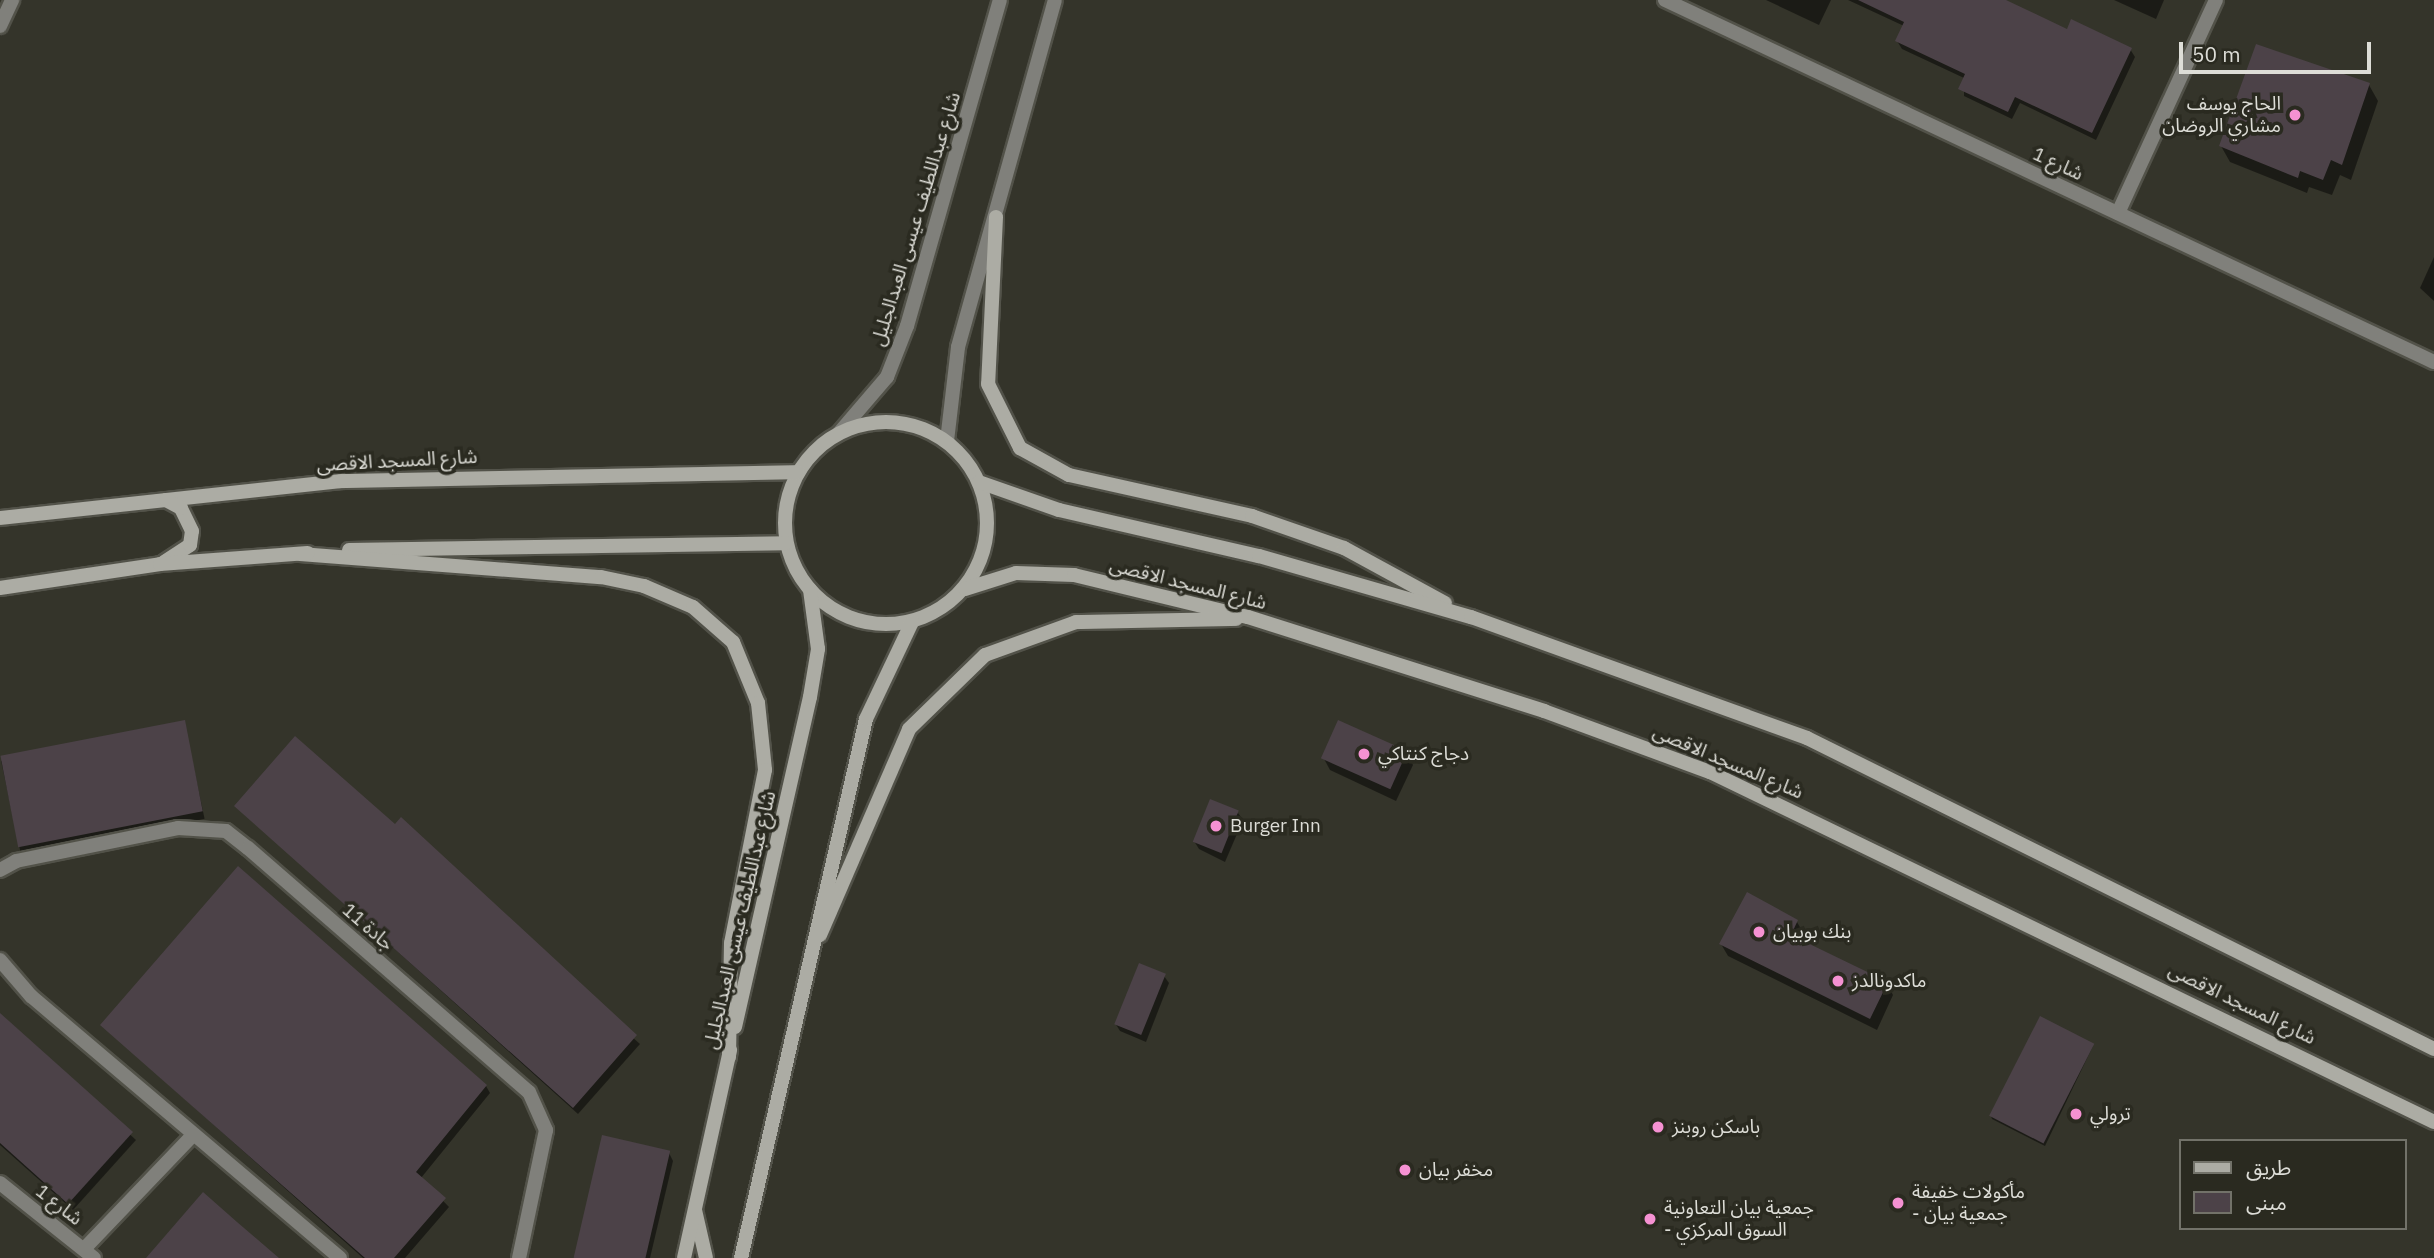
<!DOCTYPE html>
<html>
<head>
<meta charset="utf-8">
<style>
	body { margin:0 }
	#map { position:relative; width:2434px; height:1258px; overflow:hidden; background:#34342a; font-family:"IBM Plex Sans","Noto Sans Arabic",sans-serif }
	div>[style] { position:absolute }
	.shadow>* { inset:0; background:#0007; transform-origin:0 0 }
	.building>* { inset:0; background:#4c4248; transform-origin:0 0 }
	.roads { filter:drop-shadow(2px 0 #525249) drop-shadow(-2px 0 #525249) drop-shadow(0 2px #525249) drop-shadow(0 -2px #525249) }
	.minor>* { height:14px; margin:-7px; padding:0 7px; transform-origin:7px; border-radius:7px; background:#80807b }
	.tertiary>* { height:14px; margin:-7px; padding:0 7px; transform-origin:7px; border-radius:7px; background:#80807b }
	.secondary>* { height:14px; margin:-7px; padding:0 7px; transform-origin:7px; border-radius:7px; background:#acaca4 }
	.secondary>.ring { margin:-7px; padding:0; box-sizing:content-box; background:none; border:14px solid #acaca4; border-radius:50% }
	.dots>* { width:19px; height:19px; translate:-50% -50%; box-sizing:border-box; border:4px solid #2a2a20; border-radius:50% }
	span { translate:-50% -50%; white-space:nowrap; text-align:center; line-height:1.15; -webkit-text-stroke:7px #2a2a20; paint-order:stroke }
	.poi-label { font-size:19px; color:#ddddd7 }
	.right { translate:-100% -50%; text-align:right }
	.left { translate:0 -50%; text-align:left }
	.street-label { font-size:19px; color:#ddddd7 }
	.legend { position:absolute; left:2179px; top:1139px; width:228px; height:91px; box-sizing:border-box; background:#2a2a20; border:2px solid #727269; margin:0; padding:9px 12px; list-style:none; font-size:21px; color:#ddddd7 }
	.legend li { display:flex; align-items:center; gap:14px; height:35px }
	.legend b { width:35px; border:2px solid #727269 }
	.scale { position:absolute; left:2179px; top:42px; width:192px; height:32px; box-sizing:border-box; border:4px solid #ddddd7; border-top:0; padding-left:9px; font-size:21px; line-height:24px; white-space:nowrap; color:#ddddd7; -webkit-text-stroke:5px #2a2a20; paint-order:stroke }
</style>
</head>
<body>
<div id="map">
	<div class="shadow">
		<i style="clip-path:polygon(1766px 0,1831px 0,1819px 25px)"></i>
		<i style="clip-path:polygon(1848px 0,2002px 0,2067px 31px,2130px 49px,2135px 57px,2096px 140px,2020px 103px,2012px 119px,1964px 96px,1964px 78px,1902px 49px,1897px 41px,1904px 26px)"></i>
		<i style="clip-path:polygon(2114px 0,2164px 0,2156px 19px)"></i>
		<i style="clip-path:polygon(2369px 85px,2378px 101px,2351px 180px,2340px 175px,2332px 195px,2309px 187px,2307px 193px,2230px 162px,2221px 146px)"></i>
		<i style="clip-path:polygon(2434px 257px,2434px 301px,2420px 288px)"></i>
		<i style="left:184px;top:722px;width:99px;height:187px;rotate:78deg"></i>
		<i style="clip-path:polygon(1406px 753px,1413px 765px,1396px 801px,1330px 770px,1323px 757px)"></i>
		<i style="clip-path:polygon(236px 806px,395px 827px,640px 1044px,578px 1114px)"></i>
		<i style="clip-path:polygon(1238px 813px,1243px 820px,1225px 862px,1199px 849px,1194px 841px)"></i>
		<i style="clip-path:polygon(1797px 922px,1804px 934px,1800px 941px,1887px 983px,1893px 995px,1877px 1030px,1728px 956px,1721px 944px)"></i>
		<i style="clip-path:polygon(1164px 976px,1169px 983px,1146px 1042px,1120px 1031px,1115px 1023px)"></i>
		<i style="clip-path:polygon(0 1015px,136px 1140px,73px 1210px,0 1145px)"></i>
		<i style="clip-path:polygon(102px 1025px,486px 1086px,490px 1093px,421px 1178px,449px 1207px,405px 1258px,363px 1258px)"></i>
		<i style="clip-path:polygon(2093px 1046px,2045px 1146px,1992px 1119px,1991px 1116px)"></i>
		<i style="clip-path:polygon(669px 1153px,673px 1161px,650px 1258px,575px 1258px)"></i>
	</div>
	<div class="building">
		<i style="clip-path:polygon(1858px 0,2006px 0,2067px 29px,2071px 19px,2132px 48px,2092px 133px,2015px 97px,2008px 112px,1958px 89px,1965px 74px,1895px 41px,1904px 22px)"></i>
		<i style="clip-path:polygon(2256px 44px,2370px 83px,2342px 165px,2331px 160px,2323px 180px,2300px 171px,2298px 178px,2219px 146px)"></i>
		<i style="left:185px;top:720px;width:93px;height:188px;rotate:79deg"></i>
		<i style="left:1338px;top:720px;width:76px;height:42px;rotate:24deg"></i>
		<i style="clip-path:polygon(295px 736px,395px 824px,401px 817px,637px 1035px,573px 1108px,234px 806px)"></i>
		<i style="left:1210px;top:799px;width:31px;height:46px;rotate:22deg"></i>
		<i style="clip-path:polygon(238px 866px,487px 1085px,416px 1172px,446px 1198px,394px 1258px,365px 1258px,100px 1025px)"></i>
		<i style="clip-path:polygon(1747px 892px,1798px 920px,1791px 935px,1888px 982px,1870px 1019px,1719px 944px)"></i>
		<i style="left:1139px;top:963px;width:29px;height:66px;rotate:22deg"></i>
		<i style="clip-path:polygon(0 1013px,133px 1132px,68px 1204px,0 1143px)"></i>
		<i style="left:2040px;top:1016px;width:61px;height:112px;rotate:27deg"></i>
		<i style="left:602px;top:1135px;width:70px;height:126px;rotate:13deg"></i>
		<i style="clip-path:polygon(203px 1192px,237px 1222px,279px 1258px,146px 1258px)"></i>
	</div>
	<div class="roads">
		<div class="minor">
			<i style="left:1665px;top:0;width:850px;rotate:25.21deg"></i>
			<i style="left:0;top:26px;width:29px;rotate:-65deg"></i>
			<i style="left:2118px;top:213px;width:234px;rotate:-65.3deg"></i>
			<i style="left:0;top:870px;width:18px;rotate:-29deg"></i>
			<i style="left:16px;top:861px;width:165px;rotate:-11.5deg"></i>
			<i style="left:178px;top:828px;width:48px;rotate:3.6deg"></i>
			<i style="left:226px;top:831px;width:28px;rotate:38deg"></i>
			<i style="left:248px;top:848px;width:372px;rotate:41deg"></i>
			<i style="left:529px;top:1092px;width:42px;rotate:65.9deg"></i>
			<i style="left:546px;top:1130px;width:131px;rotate:101.9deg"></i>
			<i style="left:0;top:960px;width:48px;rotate:49.3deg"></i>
			<i style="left:31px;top:996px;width:405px;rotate:40.3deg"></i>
			<i style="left:0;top:1183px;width:120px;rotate:38.6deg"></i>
			<i style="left:84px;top:1249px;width:156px;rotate:-46.3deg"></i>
		</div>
		<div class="tertiary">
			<i style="left:839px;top:433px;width:74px;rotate:-49.4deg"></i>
			<i style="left:887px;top:377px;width:55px;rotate:-68.6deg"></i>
			<i style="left:907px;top:326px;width:339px;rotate:-74.1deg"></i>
			<i style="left:947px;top:441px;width:95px;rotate:-83.3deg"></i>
			<i style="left:958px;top:347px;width:360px;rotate:-74.4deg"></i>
		</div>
		<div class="secondary">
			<i style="left:996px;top:217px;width:167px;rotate:92.7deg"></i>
			<i style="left:988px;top:384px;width:72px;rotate:63.4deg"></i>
			<i style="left:1020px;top:448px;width:56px;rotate:28.9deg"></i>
			<i style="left:1069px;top:475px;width:188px;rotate:12.6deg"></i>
			<i style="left:1252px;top:516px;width:97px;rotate:19.2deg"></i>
			<i style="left:1344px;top:548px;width:115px;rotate:28.6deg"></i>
			<i class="ring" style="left:785px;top:422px;width:188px;height:188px"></i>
			<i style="left:979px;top:482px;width:85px;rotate:19.3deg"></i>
			<i style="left:1059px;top:510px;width:205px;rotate:13deg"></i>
			<i style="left:1259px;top:556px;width:221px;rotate:16.1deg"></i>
			<i style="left:1471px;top:617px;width:357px;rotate:19.8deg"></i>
			<i style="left:1807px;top:738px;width:700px;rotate:26.38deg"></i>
			<i style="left:0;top:518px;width:343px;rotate:-6.2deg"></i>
			<i style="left:341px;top:481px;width:457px;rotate:-1.1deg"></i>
			<i style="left:349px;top:550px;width:437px;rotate:-0.9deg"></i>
			<i style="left:300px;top:554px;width:302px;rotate:4.4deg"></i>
			<i style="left:601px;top:577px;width:44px;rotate:11.8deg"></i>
			<i style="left:644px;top:586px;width:53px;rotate:23.2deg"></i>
			<i style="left:693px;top:607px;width:53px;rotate:41.2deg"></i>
			<i style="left:733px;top:642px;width:66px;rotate:67.7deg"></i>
			<i style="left:758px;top:703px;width:67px;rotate:84deg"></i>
			<i style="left:765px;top:770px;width:176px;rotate:101.1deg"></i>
			<i style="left:731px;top:943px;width:114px;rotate:91deg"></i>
			<i style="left:164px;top:562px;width:31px;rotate:-33deg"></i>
			<i style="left:190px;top:545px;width:14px;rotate:-82deg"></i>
			<i style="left:192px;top:531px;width:25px;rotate:-116deg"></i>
			<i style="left:181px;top:508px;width:17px;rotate:-152deg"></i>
			<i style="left:0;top:588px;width:162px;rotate:-8.5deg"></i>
			<i style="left:160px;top:564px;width:148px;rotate:-4.3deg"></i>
			<i style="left:965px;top:589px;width:53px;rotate:-17.4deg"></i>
			<i style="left:1016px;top:573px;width:58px;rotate:2deg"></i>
			<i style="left:1074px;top:575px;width:179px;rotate:13.6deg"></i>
			<i style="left:1248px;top:617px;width:311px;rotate:17.6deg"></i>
			<i style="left:1544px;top:711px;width:177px;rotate:20.2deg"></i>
			<i style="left:1710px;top:772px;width:804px;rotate:25.8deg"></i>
			<i style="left:820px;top:935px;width:224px;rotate:-66.6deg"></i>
			<i style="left:909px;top:729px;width:106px;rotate:-44.2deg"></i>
			<i style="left:985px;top:655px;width:97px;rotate:-19.9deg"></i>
			<i style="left:1076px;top:622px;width:160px;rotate:-1.1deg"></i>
			<i style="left:735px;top:1027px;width:338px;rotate:-77.2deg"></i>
			<i style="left:810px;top:697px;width:49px;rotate:-80.5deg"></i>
			<i style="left:818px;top:649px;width:60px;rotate:-97.7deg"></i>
			<i style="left:695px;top:1210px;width:49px;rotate:77.1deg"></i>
			<i style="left:684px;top:1258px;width:213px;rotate:-77.5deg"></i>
			<i style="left:741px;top:1258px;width:553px;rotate:-76.94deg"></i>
			<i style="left:866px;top:719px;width:107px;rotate:-64.6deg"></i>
		</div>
	</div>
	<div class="dots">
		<i style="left:2295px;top:115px;background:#f591d2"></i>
		<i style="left:1364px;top:754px;background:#f591d2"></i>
		<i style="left:1216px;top:826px;background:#f591d2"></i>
		<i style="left:1759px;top:932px;background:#f591d2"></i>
		<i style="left:1838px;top:981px;background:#f591d2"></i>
		<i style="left:2076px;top:1114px;background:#f591d2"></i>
		<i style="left:1658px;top:1127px;background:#f591d2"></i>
		<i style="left:1405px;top:1170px;background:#f591d2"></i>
		<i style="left:1898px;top:1203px;background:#f591d2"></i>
		<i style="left:1650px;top:1219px;background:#f591d2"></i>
	</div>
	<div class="poi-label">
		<span class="right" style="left:2281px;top:115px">الحاج يوسف<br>مشاري الروضان</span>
		<span class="left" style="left:1378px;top:754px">دجاج كنتاكي</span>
		<span class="left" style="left:1230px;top:826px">Burger Inn</span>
		<span class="left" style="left:1773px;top:932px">بنك بوبيان</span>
		<span class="left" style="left:1852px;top:981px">ماكدونالدز</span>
		<span class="left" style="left:2090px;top:1114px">ترولي</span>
		<span class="left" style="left:1672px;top:1127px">باسكن روبنز</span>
		<span class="left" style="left:1419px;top:1170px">مخفر بيان</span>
		<span class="left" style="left:1912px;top:1203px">مأكولات خفيفة<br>- جمعية بيان</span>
		<span class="left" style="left:1664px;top:1219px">جمعية بيان التعاونية<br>- السوق المركزي</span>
	</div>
	<div class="street-label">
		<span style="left:2058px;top:164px;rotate:25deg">شارع 1</span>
		<span style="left:916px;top:219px;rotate:-73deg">شارع عبداللطيف عيسى العبدالجليل</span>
		<span style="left:397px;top:461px;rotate:-3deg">شارع المسجد الاقصى</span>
		<span style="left:1188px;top:584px;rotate:14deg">شارع المسجد الاقصى</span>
		<span style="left:1728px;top:762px;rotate:23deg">شارع المسجد الاقصى</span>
		<span style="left:740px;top:920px;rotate:-77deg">شارع عبداللطيف عيسى العبدالجليل</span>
		<span style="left:368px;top:927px;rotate:41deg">جادة 11</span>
		<span style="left:2242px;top:1004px;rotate:26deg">شارع المسجد الاقصى</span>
		<span style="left:59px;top:1205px;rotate:38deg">شارع 1</span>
	</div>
	<ul class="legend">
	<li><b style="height:9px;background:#acaca4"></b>طريق</li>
	<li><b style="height:19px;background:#4c4248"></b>مبنى</li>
	</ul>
	<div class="scale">50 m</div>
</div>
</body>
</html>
